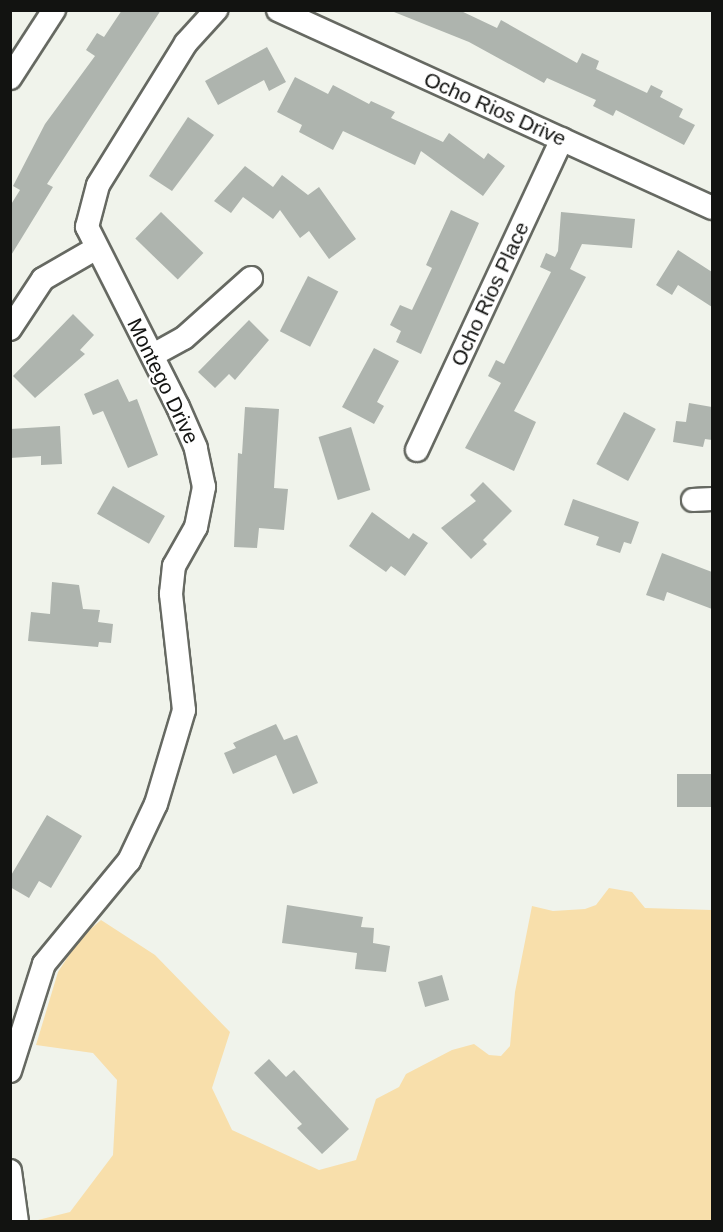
<!DOCTYPE html>
<html>
<head>
<meta charset="utf-8">
<style>
	body { margin:0 }
	#map { position:relative; width:723px; height:1232px; overflow:hidden; background:#f0f3eb; font-family:Helvetica,sans-serif }
	div>[style] { position:absolute }
	[style*='--x'] { left:calc(var(--x)*1px); top:calc(var(--y)*1px); width:calc(var(--w)*1px); rotate:calc(var(--a)*1deg) }
	.green>* { inset:0; background:#f8dfab }
	.building>* { inset:0; background:#aeb4ae; transform-origin:0 0 }
	.roads { filter:drop-shadow(2px 0 #666962) drop-shadow(-2px 0 #666962) drop-shadow(0 2px #666962) drop-shadow(0 -2px #666962) }
	.minor>* { height:22px; margin:-11px; padding:0 11px; transform-origin:11px; border-radius:11px; background:#fff }
	span { translate:-50% -50%; white-space:nowrap; text-align:center; line-height:1.15; -webkit-text-stroke:4.5px #fff; paint-order:stroke }
	.street-label { font-size:21px; color:#121311 }
	.frame { position:absolute; inset:0; border:12px solid #121311; pointer-events:none }
</style>
</head>
<body>
<div id="map">
	<div class="green">
		<div style="clip-path:polygon(609px 888px,632px 892px,645px 908px,712px 910px,712px 1221px,30px 1222px,70px 1212px,113px 1155px,117px 1080px,93px 1053px,36px 1045px,58px 972px,80px 938px,101px 920px,155px 955px,230px 1032px,212px 1088px,232px 1130px,319px 1170px,356px 1160px,376px 1099px,399px 1087px,406px 1074px,452px 1050px,474px 1044px,489px 1055px,501px 1056px,510px 1046px,515px 992px,532px 906px,553px 911px,585px 909px,596px 905px)"></div>
	</div>
	<div class="building">
		<div style="clip-path:polygon(122px 10px,161px 10px,47px 184px,53px 187px,10px 257px,10px 206px,20px 190px,13px 186px,45px 124px,95px 56px,86px 50px,97px 33px,104px 37px)"></div>
		<div style="clip-path:polygon(389px 10px,459px 10px,497px 28px,501px 20px,577px 63px,582px 53px,599px 61px,596px 69px,647px 93px,651px 85px,663px 91px,660px 97px,683px 109px,679px 117px,695px 125px,684px 145px,616px 110px,613px 116px,593px 106px,596px 100px,547px 78px,544px 83px,469px 42px)"></div>
		<div style="clip-path:polygon(267px 47px,286px 82px,269px 91px,264px 80px,218px 105px,205px 81px)"></div>
		<div style="clip-path:polygon(295px 77px,328px 94px,333px 85px,369px 104px,371px 101px,395px 112px,391px 118px,443px 142px,449px 133px,484px 159px,488px 153px,505px 166px,483px 196px,421px 151px,415px 165px,343px 131px,333px 150px,299px 132px,302px 125px,277px 112px)"></div>
		<div style="clip-path:polygon(188px 117px,214px 135px,172px 191px,149px 176px)"></div>
		<div style="clip-path:polygon(245px 166px,273px 187px,282px 175px,308px 195px,319px 187px,356px 239px,329px 259px,309px 231px,300px 238px,280px 210px,273px 219px,243px 197px,231px 213px,214px 201px)"></div>
		<div style="clip-path:polygon(451px 210px,479px 223px,421px 354px,396px 342px,401px 331px,390px 325px,400px 305px,412px 310px,432px 268px,426px 265px)"></div>
		<div style="left:161px;top:212px;width:59px;height:37px;rotate:44deg"></div>
		<div style="clip-path:polygon(561px 212px,635px 219px,632px 248px,582px 244px,570px 269px,586px 277px,514px 411px,536px 422px,514px 471px,465px 448px,501px 383px,488px 376px,496px 360px,504px 364px,551px 272px,540px 267px,546px 253px,555px 257px,558px 251px)"></div>
		<div style="clip-path:polygon(678px 250px,712px 272px,712px 307px,678px 285px,672px 295px,656px 285px)"></div>
		<div style="left:308px;top:276px;width:34px;height:62px;rotate:27deg"></div>
		<div style="clip-path:polygon(73px 314px,94px 335px,80px 350px,85px 354px,35px 398px,13px 376px)"></div>
		<div style="clip-path:polygon(249px 320px,269px 340px,235px 380px,229px 374px,215px 388px,198px 372px)"></div>
		<div style="clip-path:polygon(374px 348px,399px 361px,377px 402px,384px 406px,374px 424px,342px 407px)"></div>
		<div style="clip-path:polygon(118px 379px,129px 402px,137px 399px,158px 455px,128px 468px,103px 411px,93px 415px,84px 394px)"></div>
		<div style="clip-path:polygon(689px 403px,712px 407px,712px 440px,705px 439px,703px 447px,673px 442px,676px 421px,686px 422px)"></div>
		<div style="clip-path:polygon(245px 407px,279px 409px,274px 488px,288px 489px,284px 530px,259px 528px,257px 548px,234px 547px,238px 453px,242px 454px)"></div>
		<div style="left:624px;top:412px;width:36px;height:59px;rotate:28deg"></div>
		<div style="clip-path:polygon(60px 426px,62px 464px,41px 465px,41px 456px,10px 458px,10px 429px)"></div>
		<div style="left:351px;top:427px;width:66px;height:34px;rotate:73deg"></div>
		<div style="clip-path:polygon(483px 482px,512px 511px,483px 540px,487px 544px,471px 559px,441px 528px,476px 501px,470px 495px)"></div>
		<div style="left:113px;top:486px;width:60px;height:32px;rotate:30deg"></div>
		<div style="clip-path:polygon(573px 499px,639px 522px,631px 544px,624px 542px,620px 553px,596px 545px,599px 537px,564px 525px)"></div>
		<div style="clip-path:polygon(372px 512px,409px 539px,413px 533px,428px 543px,405px 576px,391px 566px,386px 572px,349px 546px)"></div>
		<div style="clip-path:polygon(662px 553px,712px 572px,712px 609px,667px 592px,664px 601px,646px 595px)"></div>
		<div style="clip-path:polygon(52px 582px,79px 585px,83px 609px,100px 610px,98px 622px,113px 624px,111px 643px,99px 642px,98px 647px,28px 641px,31px 612px,50px 614px)"></div>
		<div style="clip-path:polygon(276px 724px,284px 740px,297px 735px,318px 783px,293px 794px,276px 755px,233px 774px,224px 753px,236px 748px,233px 743px)"></div>
		<div style="left:677px;top:774px;width:35px;height:33px"></div>
		<div style="clip-path:polygon(47px 815px,82px 836px,51px 888px,39px 881px,29px 898px,10px 887px,10px 877px)"></div>
		<div style="clip-path:polygon(287px 905px,363px 917px,361px 927px,374px 928px,373px 943px,390px 946px,386px 972px,355px 969px,357px 953px,282px 943px)"></div>
		<div style="left:442px;top:975px;width:26px;height:25px;rotate:74deg"></div>
		<div style="clip-path:polygon(269px 1059px,286px 1077px,294px 1070px,349px 1129px,322px 1154px,297px 1128px,302px 1124px,254px 1073px)"></div>
	</div>
	<div class="roads">
		<div class="minor">
			<div style="--x:278;--y:10;--w:477;--a:24.5"></div>
			<div style="--x:10;--y:78;--w:81;--a:-57.1"></div>
			<div style="--x:10;--y:329;--w:60;--a:-56.6"></div>
			<div style="--x:43;--y:279;--w:60;--a:-30"></div>
			<div style="--x:153;--y:355;--w:35;--a:-29"></div>
			<div style="--x:184;--y:338;--w:90;--a:-41.8"></div>
			<div style="--x:417;--y:450;--w:343;--a:-65"></div>
			<div style="--x:693;--y:500;--w:19;--a:-3"></div>
			<div style="--x:10;--y:1071;--w:112;--a:-72.4"></div>
			<div style="--x:44;--y:964;--w:134;--a:-50.5"></div>
			<div style="--x:129;--y:861;--w:63;--a:-64.7"></div>
			<div style="--x:156;--y:804;--w:98;--a:-73.4"></div>
			<div style="--x:184;--y:710;--w:117;--a:-96.4"></div>
			<div style="--x:171;--y:594;--w:28;--a:-84"></div>
			<div style="--x:174;--y:566;--w:45;--a:-60.6"></div>
			<div style="--x:196;--y:527;--w:41;--a:-78.7"></div>
			<div style="--x:204;--y:487;--w:40;--a:-102"></div>
			<div style="--x:196;--y:448;--w:45;--a:-113.7"></div>
			<div style="--x:178;--y:407;--w:202;--a:-116.8"></div>
			<div style="--x:87;--y:227;--w:43;--a:-75.3"></div>
			<div style="--x:98;--y:185;--w:167;--a:-58.2"></div>
			<div style="--x:186;--y:43;--w:45;--a:-47.7"></div>
			<div style="--x:10;--y:1171;--w:51;--a:82.2"></div>
		</div>
	</div>
	<div class="street-label">
		<span style="left:495px;top:109px;rotate:24deg">Ocho Rios Drive</span>
		<span style="left:490px;top:294px;rotate:-65deg">Ocho Rios Place</span>
		<span style="left:163px;top:381px;rotate:64deg">Montego Drive</span>
	</div>
	<div class="frame"></div>
</div>
</body>
</html>
